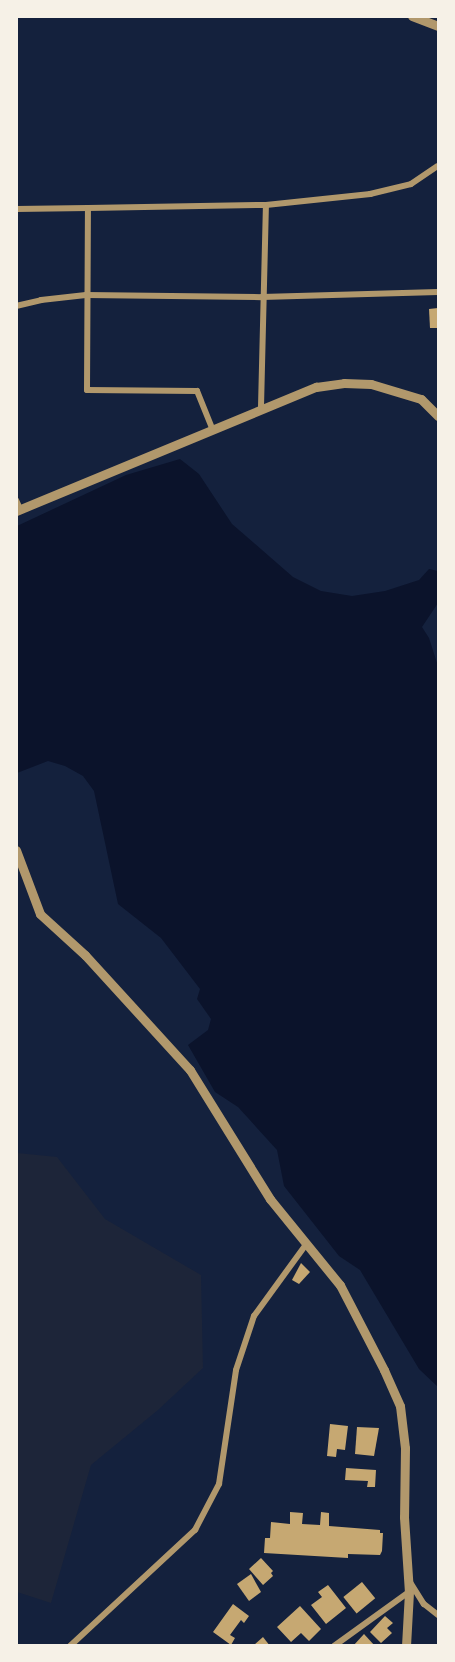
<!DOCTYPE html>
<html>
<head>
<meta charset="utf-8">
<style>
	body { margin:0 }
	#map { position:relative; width:455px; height:1662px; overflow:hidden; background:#14213d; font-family:"Playfair Display",serif }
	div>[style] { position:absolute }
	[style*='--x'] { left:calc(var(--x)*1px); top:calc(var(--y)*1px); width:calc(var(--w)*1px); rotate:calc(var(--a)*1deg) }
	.green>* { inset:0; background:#1d2539 }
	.water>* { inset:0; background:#0b132b }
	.building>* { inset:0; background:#c6a872; transform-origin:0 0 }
	.minor>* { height:6px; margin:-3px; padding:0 3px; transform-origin:3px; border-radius:3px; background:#b1986c }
	.tertiary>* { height:9px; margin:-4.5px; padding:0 4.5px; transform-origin:4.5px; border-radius:4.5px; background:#b1986c }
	span { translate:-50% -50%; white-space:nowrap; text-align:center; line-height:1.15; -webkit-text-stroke:6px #f6f1e7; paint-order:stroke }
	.frame { position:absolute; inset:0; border:18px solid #f6f1e7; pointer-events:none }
</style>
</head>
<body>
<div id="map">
	<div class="green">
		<div style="clip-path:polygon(17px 1153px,57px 1157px,105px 1219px,201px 1275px,203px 1368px,158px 1410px,91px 1465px,51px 1603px,17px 1592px)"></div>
	</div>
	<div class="water">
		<div style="clip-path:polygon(180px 459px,199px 474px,232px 524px,293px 577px,321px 591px,352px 596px,385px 591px,419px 580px,429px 569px,438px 571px,438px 603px,422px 627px,429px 638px,438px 666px,438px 1387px,419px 1369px,360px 1270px,339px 1256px,284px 1186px,277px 1150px,238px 1107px,215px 1092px,188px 1045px,208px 1030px,211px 1019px,197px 999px,200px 989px,161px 938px,118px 904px,94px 791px,83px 776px,65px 766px,48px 761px,17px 773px,17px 526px,126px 475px)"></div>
	</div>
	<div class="building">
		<div style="clip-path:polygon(438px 308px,438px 328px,430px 328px,429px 309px)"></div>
		<div style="clip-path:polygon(301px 1263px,310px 1272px,299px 1284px,292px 1280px)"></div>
		<div style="clip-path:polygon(330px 1424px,348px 1426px,345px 1450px,337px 1449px,336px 1457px,327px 1456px)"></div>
		<div style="clip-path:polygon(357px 1427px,379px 1428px,374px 1456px,355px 1454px)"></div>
		<div style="clip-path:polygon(346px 1468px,376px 1470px,375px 1487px,367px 1487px,368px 1481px,345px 1480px)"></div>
		<div style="clip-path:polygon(290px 1512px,303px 1513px,302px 1524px,320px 1525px,321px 1512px,329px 1513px,329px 1526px,380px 1530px,380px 1533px,383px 1533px,382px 1551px,380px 1555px,348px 1554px,348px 1558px,264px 1553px,265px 1538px,270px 1538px,271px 1522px,290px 1524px)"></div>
		<div style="clip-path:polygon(261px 1558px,273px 1571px,271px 1573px,273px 1576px,263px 1585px,249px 1569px)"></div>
		<div style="clip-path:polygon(251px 1574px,261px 1592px,249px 1601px,237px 1584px)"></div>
		<div style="left:362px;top:1582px;width:21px;height:24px;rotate:51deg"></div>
		<div style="clip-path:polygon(328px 1585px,346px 1608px,326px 1624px,311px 1605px,322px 1597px,318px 1592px)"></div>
		<div style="clip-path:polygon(233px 1604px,249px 1616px,244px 1623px,241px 1620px,230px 1635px,235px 1638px,231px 1645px,213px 1632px)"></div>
		<div style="clip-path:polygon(300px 1606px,321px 1629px,309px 1641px,301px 1633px,291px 1642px,277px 1627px)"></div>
		<div style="clip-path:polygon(385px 1616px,393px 1623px,387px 1628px,392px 1633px,381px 1643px,370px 1632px)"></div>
		<div style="clip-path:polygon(364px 1634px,375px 1646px,353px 1646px)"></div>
		<div style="clip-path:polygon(263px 1637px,270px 1646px,253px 1646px)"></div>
	</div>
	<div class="minor">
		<div style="--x:16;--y:209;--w:72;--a:-0.8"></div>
		<div style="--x:16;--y:306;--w:26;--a:-13"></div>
		<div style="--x:41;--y:300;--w:45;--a:-6.3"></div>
		<div style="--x:86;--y:295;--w:176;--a:0.7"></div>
		<div style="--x:262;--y:297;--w:176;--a:-1.6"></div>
		<div style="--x:261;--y:407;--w:202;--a:-88.6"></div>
		<div style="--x:212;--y:428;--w:40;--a:-112"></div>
		<div style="--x:197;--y:391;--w:110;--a:-179.5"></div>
		<div style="--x:87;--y:390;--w:182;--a:-89.7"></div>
		<div style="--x:88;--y:208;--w:178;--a:-1"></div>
		<div style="--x:266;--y:205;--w:105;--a:-6"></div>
		<div style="--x:370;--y:194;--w:42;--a:-13.7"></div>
		<div style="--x:411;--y:184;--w:32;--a:-34"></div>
		<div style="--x:16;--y:500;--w:10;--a:66"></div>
		<div style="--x:410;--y:1582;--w:26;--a:58"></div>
		<div style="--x:424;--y:1604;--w:18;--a:38"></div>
		<div style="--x:70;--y:1646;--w:171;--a:-42.9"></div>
		<div style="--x:195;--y:1530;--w:52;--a:-62.4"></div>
		<div style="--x:219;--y:1484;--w:115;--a:-81.5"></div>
		<div style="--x:236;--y:1370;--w:57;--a:-71.6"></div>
		<div style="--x:254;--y:1316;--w:90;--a:-54"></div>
		<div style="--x:334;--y:1646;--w:92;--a:-35.8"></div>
	</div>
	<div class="tertiary">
		<div style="--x:412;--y:16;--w:28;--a:21"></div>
		<div style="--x:16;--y:511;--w:325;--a:-22.5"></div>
		<div style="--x:316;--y:387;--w:28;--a:-8"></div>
		<div style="--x:344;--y:383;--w:27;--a:2"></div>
		<div style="--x:371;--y:384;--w:52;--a:16.7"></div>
		<div style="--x:421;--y:399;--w:24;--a:45"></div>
		<div style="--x:16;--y:850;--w:68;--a:69.4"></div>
		<div style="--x:40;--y:914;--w:61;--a:42.3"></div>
		<div style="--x:85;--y:955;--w:156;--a:47.6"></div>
		<div style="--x:190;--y:1070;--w:152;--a:58.2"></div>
		<div style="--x:270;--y:1199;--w:111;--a:50.9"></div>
		<div style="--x:340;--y:1285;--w:96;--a:62.6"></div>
		<div style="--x:384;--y:1370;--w:39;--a:66"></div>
		<div style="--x:400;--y:1406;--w:42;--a:83.2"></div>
		<div style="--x:405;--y:1448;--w:69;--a:90.8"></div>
		<div style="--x:404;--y:1517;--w:75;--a:86.2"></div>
		<div style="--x:409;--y:1592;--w:54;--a:93.2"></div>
	</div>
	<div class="frame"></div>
</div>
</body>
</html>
